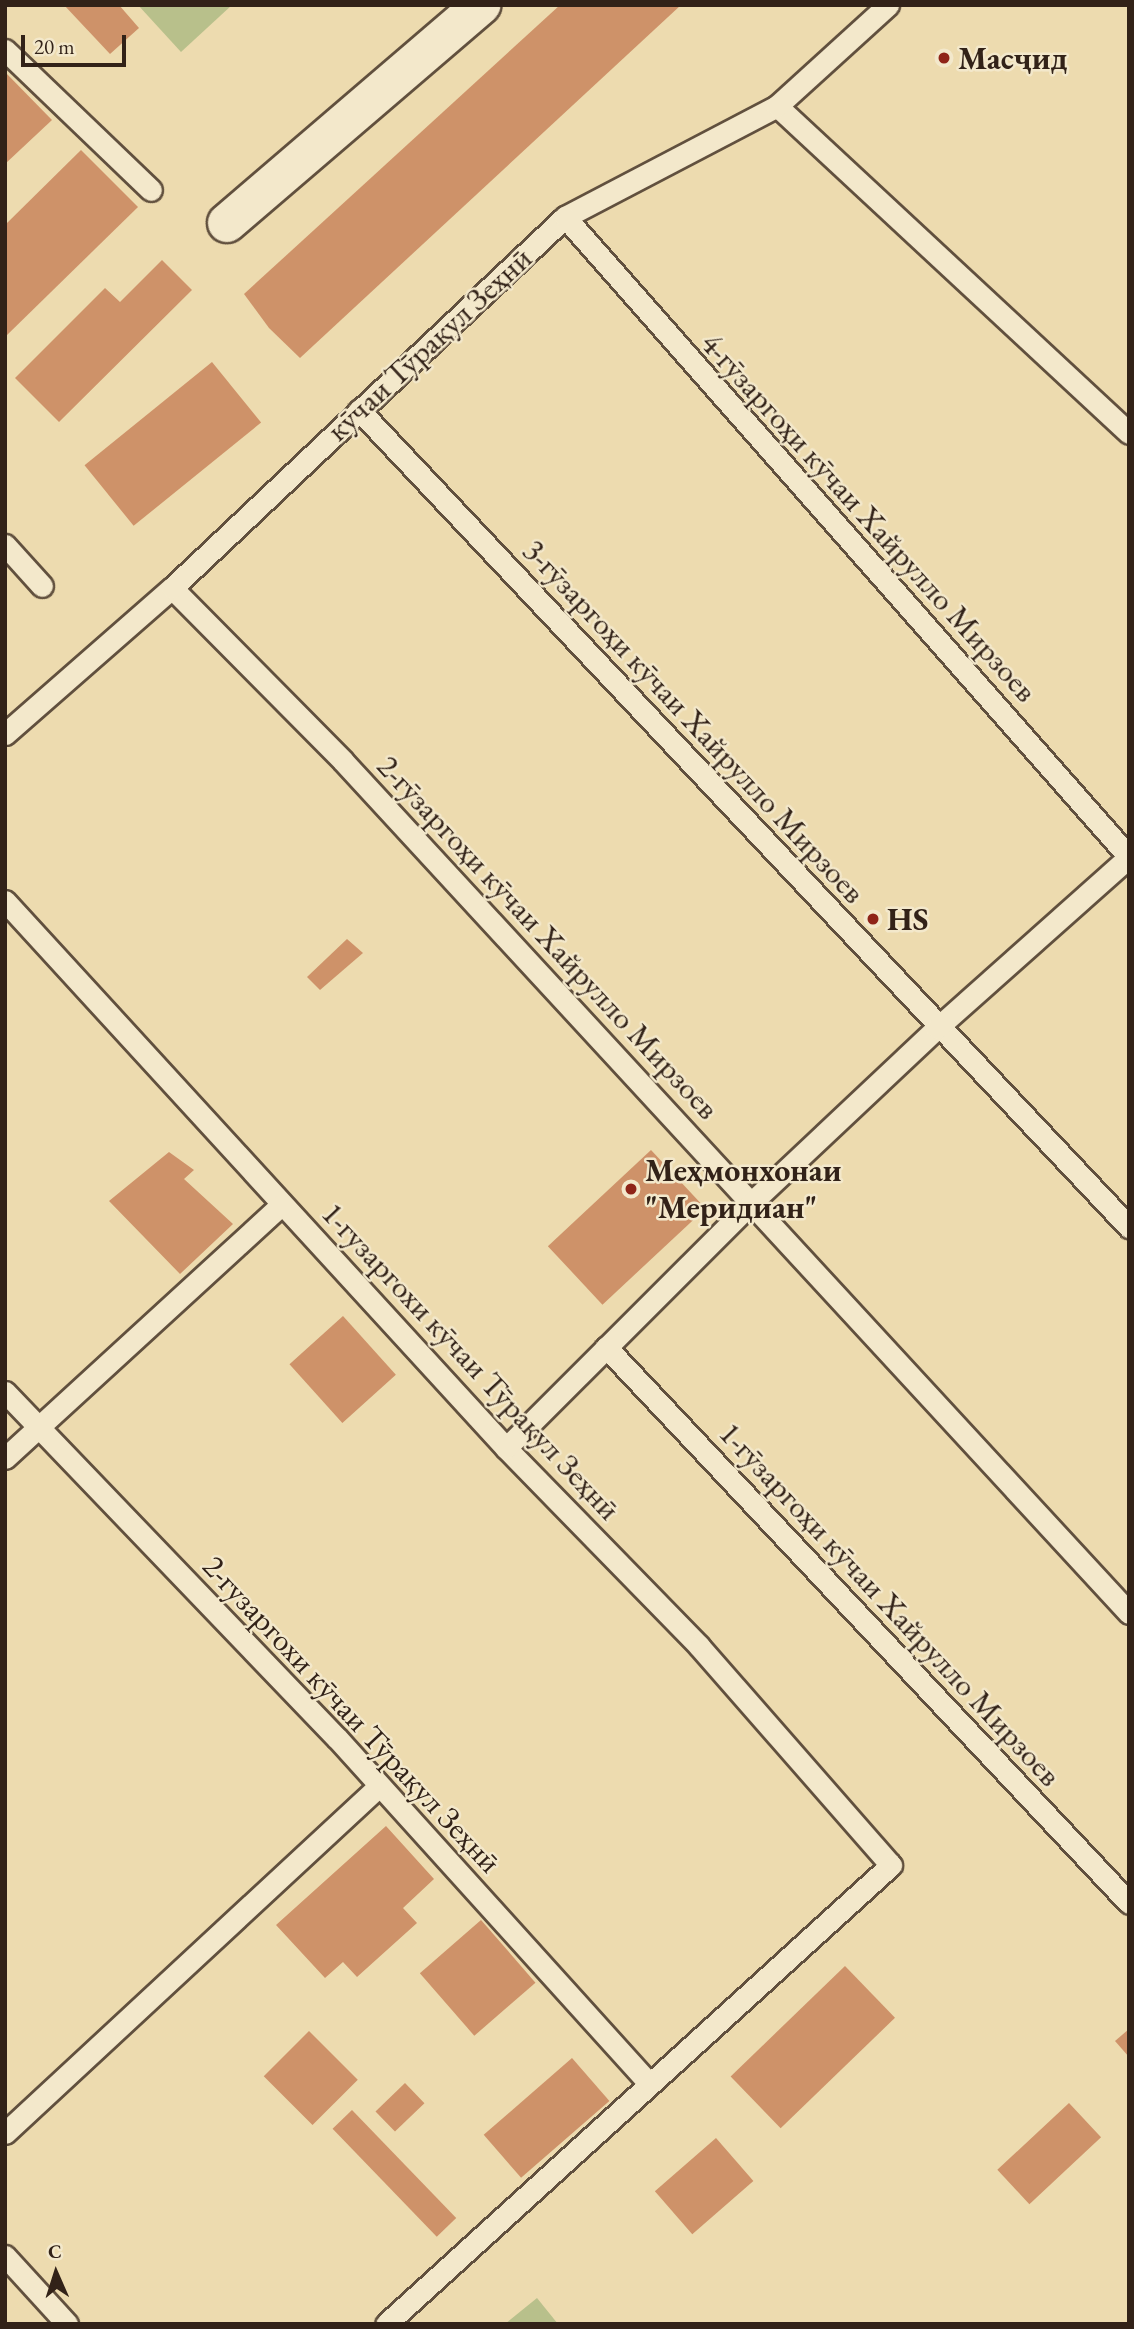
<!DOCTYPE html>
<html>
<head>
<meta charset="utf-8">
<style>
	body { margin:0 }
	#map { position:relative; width:1134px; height:2329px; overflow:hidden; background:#eddbaf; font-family:"EB Garamond",serif }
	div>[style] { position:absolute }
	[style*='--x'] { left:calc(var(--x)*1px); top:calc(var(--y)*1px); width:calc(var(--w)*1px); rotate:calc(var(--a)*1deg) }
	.green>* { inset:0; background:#b8c08b }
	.building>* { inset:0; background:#ce9269; transform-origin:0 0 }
	.roads { filter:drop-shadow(2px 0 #61503e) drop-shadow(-2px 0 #61503e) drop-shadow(0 2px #61503e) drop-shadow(0 -2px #61503e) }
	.service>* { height:21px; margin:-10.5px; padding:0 10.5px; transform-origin:10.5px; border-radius:10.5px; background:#f3e8cb }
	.minor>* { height:38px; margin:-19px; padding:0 19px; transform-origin:19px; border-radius:19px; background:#f3e8cb }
	.dots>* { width:19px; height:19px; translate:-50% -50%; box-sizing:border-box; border:4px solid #f3e8cb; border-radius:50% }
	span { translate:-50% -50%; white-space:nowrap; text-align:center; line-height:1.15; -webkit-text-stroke:5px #f3e8cb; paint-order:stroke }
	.poi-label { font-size:32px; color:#322218; font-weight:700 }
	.left { translate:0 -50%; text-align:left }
	.street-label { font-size:32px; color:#322218 }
	.frame { position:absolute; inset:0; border:7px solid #322218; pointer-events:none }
	.north { position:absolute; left:21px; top:2238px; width:70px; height:70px; -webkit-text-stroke:5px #f3e8cb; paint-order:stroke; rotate:357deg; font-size:19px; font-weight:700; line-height:28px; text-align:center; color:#322218 }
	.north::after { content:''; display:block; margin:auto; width:24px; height:32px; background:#322218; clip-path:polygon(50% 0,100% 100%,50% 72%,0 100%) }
	.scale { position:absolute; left:21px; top:35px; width:105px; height:32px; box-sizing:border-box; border:4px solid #322218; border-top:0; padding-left:9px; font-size:21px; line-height:24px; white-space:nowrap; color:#322218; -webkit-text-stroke:5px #f3e8cb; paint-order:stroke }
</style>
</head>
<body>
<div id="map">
	<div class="green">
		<div style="clip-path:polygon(138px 5px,232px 5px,181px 52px)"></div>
		<div style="clip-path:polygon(537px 2298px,558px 2324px,505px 2324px)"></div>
	</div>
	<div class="building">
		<div style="clip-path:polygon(64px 5px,119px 5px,139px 28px,110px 54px)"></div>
		<div style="clip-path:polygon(560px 5px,681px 5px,300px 358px,269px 328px,244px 294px)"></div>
		<div style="clip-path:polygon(5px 72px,52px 120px,5px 164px)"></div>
		<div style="clip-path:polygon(81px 150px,138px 207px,5px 337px,5px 225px)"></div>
		<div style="clip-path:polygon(162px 260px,192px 290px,59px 422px,15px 378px,105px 288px,120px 302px)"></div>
		<div style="left:212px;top:362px;width:78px;height:164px;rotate:51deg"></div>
		<div style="clip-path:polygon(347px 939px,363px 953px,320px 990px,307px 977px)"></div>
		<div style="left:651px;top:1150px;width:80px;height:141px;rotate:47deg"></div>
		<div style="clip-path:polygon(169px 1152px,194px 1170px,184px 1179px,233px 1224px,180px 1274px,109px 1201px)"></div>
		<div style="left:343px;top:1316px;width:79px;height:72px;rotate:48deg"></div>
		<div style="clip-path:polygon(386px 1826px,434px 1879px,403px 1908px,417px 1923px,357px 1977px,343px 1962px,325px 1978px,276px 1925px)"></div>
		<div style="left:481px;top:1920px;width:83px;height:81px;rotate:49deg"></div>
		<div style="left:845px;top:1966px;width:72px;height:159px;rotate:46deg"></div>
		<div style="clip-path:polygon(1129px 2029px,1129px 2057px,1115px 2041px)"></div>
		<div style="left:309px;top:2031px;width:69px;height:64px;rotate:45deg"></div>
		<div style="left:572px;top:2058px;width:57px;height:117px;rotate:49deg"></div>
		<div style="left:405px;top:2083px;width:28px;height:41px;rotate:46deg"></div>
		<div style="left:1069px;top:2103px;width:47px;height:98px;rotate:47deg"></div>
		<div style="left:352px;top:2110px;width:150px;height:27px;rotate:46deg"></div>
		<div style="left:716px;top:2138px;width:57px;height:81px;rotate:49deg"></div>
	</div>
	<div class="roads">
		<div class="service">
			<div style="--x:5;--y:50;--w:202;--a:43.8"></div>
			<div style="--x:777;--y:106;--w:480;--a:42.9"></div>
			<div style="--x:359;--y:410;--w:1123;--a:46.7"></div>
			<div style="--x:5;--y:545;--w:55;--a:47.9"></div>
			<div style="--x:172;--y:588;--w:243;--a:45.3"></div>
			<div style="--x:343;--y:761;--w:1159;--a:47.31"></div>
			<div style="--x:5;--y:734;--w:222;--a:-41.2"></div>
			<div style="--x:172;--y:588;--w:540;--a:-43.35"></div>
			<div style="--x:565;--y:217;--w:239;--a:-27.6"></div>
			<div style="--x:777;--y:106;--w:150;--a:-42.3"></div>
			<div style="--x:5;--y:901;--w:742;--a:47.51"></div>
			<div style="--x:506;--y:1448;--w:277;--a:45.7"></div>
			<div style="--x:699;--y:1646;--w:291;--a:48.8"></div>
			<div style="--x:891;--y:1865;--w:682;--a:137.73"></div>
			<div style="--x:606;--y:1347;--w:763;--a:46.75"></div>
			<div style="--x:5;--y:1392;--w:480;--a:46.2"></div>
			<div style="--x:337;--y:1738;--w:465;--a:47.9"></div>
			<div style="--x:506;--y:1448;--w:344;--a:-45"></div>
			<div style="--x:749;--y:1205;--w:258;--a:-43.3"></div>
			<div style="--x:937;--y:1028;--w:257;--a:-41.7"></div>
			<div style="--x:1129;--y:857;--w:853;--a:-131.39"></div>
			<div style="--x:5;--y:1458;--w:374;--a:-42.5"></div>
			<div style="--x:5;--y:2133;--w:509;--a:-42.85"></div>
			<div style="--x:5;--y:2256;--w:92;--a:47.6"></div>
		</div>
		<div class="minor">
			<div style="--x:227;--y:223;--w:335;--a:-40.6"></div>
		</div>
	</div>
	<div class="dots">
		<div style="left:944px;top:58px;background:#8f2418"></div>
		<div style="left:873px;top:919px;background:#8f2418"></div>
		<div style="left:631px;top:1189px;background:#8f2418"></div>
	</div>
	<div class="poi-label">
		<span class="left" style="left:958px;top:58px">Масҷид</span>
		<span class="left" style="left:887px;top:919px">HS</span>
		<span class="left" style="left:645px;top:1189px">Меҳмонхонаи<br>"Меридиан"</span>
	</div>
	<div class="street-label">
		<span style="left:429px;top:344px;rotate:-43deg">кӯчаи Тӯрақул Зеҳнӣ</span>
		<span style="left:869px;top:517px;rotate:48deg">4-гӯзаргоҳи кӯчаи Хайрулло Мирзоев</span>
		<span style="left:694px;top:721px;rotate:47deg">3-гӯзаргоҳи кӯчаи Хайрулло Мирзоев</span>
		<span style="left:548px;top:937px;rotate:47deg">2-гӯзаргоҳи кӯчаи Хайрулло Мирзоев</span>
		<span style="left:471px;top:1361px;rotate:47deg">1-гузаргохи кӯчаи Тӯрақул Зеҳнӣ</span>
		<span style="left:890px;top:1604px;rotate:47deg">1-гӯзаргоҳи кӯчаи Хайрулло Мирзоев</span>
		<span style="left:352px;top:1714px;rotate:47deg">2-гузаргохи кӯчаи Тӯрақул Зеҳнӣ</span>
	</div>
	<div class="frame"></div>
	<div class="north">С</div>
	<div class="scale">20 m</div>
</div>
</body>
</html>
